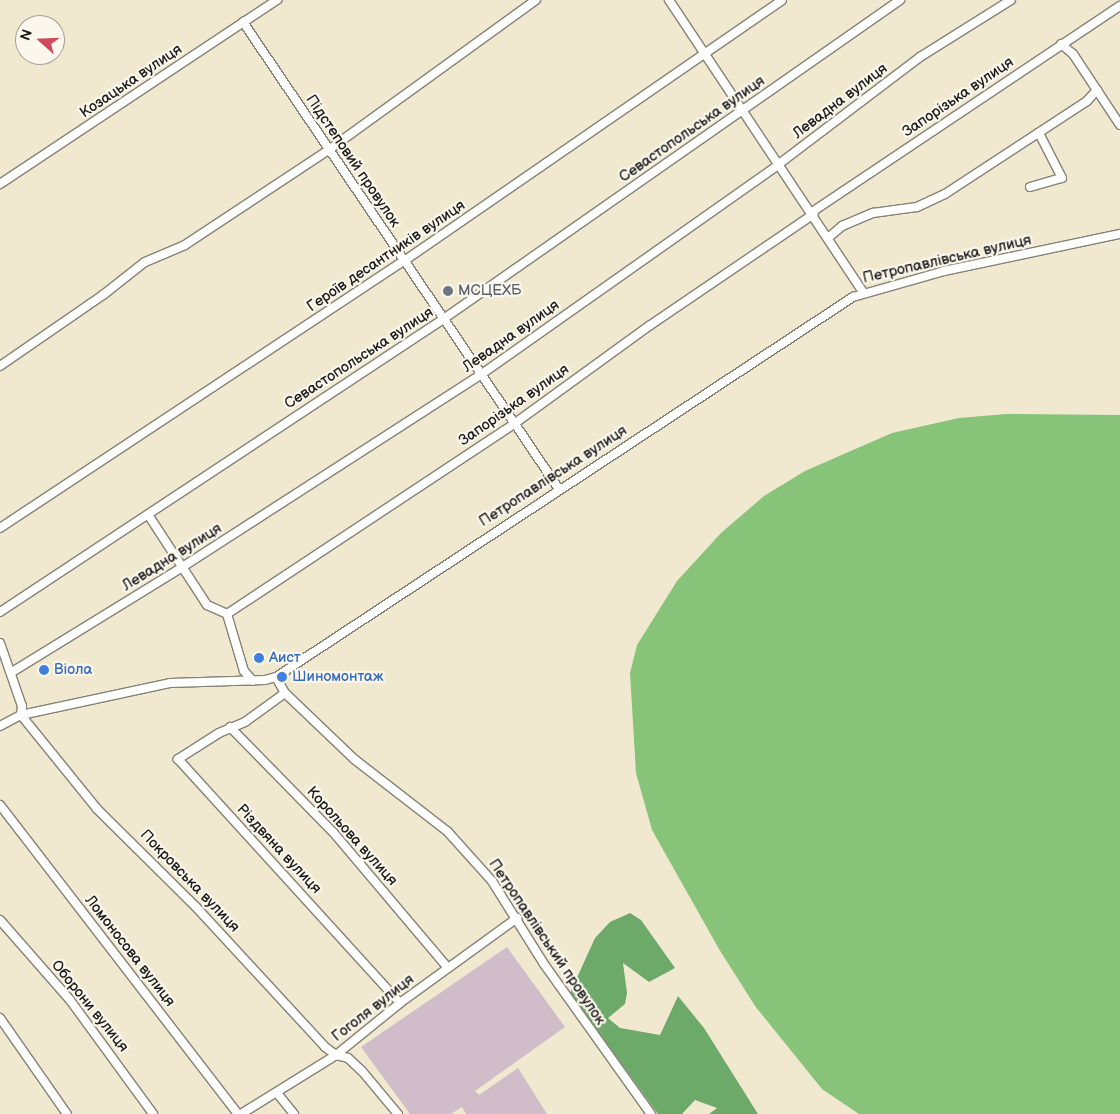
<!DOCTYPE html>
<html>
<head>
<meta charset="utf-8">
<style>
	body { margin:0 }
	#map { position:relative; width:1120px; height:1114px; overflow:hidden; background:#f0e9d0; font-family:"Balsamiq Sans",sans-serif }
	div>[style] { position:absolute }
	[style*='--x'] { left:calc(var(--x)*1px); top:calc(var(--y)*1px); width:calc(var(--w)*1px); rotate:calc(var(--a)*1deg) }
	.industrial>* { inset:0; background:#d1bdc9 }
	.green>* { inset:0; background:#87c47a }
	.forest>* { inset:0; background:#6daa6a }
	.roads { filter:drop-shadow(1px 0 #868276) drop-shadow(-1px 0 #868276) drop-shadow(0 1px #868276) drop-shadow(0 -1px #868276) }
	.minor>* { height:8px; margin:-4px; padding:0 4px; transform-origin:4px; border-radius:4px; background:#fff }
	.dots>* { width:14px; height:14px; translate:-50% -50%; box-sizing:border-box; border:2px solid #fbf7ec; border-radius:50% }
	span { translate:-50% -50%; white-space:nowrap; text-align:center; line-height:1.15; -webkit-text-stroke:4.5px #fbf7ec; paint-order:stroke }
	.street-label { font-size:15px; color:#1c1c1c }
	.worship-label { font-size:15px; color:#5b616d }
	.left { translate:0 -50%; text-align:left }
	.shop-label { font-size:15px; color:#366cbe }
	.north { position:absolute; left:15px; top:15px; width:50px; height:50px; box-sizing:border-box; background:#fbf7ec; border:1px solid #a29f99; border-radius:50%; rotate:290deg; font-size:14px; font-weight:700; line-height:20px; text-align:center; color:#1c1c1c }
	.north::after { content:''; display:block; margin:auto; width:18px; height:22px; background:#d1495b; clip-path:polygon(50% 0,100% 100%,50% 72%,0 100%) }
</style>
</head>
<body>
<div id="map">
	<div class="industrial">
		<div style="clip-path:polygon(507px 947px,565px 1027px,475px 1091px,479px 1095px,518px 1068px,547px 1114px,466px 1114px,462px 1107px,451px 1114px,410px 1114px,361px 1047px)"></div>
	</div>
	<div class="green">
		<div style="clip-path:polygon(1006px 414px,1120px 415px,1120px 1114px,859px 1114px,822px 1089px,755px 1006px,719px 949px,652px 830px,636px 773px,630px 673px,637px 645px,677px 581px,721px 533px,764px 496px,805px 471px,892px 433px,959px 418px)"></div>
	</div>
	<div class="forest">
		<div style="clip-path:polygon(630px 913px,641px 920px,675px 968px,649px 982px,623px 963px,627px 993px,625px 1004px,608px 1018px,620px 1028px,660px 1035px,678px 996px,704px 1028px,758px 1114px,709px 1114px,717px 1108px,695px 1100px,682px 1114px,658px 1114px,570px 993px,595px 938px,610px 922px)"></div>
	</div>
	<div class="roads">
		<div class="minor">
			<div style="--x:669;--y:0;--w:351;--a:56.4"></div>
			<div style="--x:243;--y:22;--w:564;--a:55.92"></div>
			<div style="--x:1061;--y:44;--w:16;--a:40"></div>
			<div style="--x:1073;--y:54;--w:85;--a:56.5"></div>
			<div style="--x:0;--y:184;--w:333;--a:-33.6"></div>
			<div style="--x:1030;--y:187;--w:33;--a:-16"></div>
			<div style="--x:1062;--y:178;--w:51;--a:-117.1"></div>
			<div style="--x:812;--y:212;--w:371;--a:-33.8"></div>
			<div style="--x:829;--y:237;--w:17;--a:-40"></div>
			<div style="--x:842;--y:226;--w:34;--a:-23"></div>
			<div style="--x:873;--y:213;--w:44;--a:-7.8"></div>
			<div style="--x:917;--y:207;--w:31;--a:-25"></div>
			<div style="--x:945;--y:194;--w:170;--a:-33.2"></div>
			<div style="--x:1087;--y:101;--w:15;--a:-48"></div>
			<div style="--x:0;--y:366;--w:125;--a:-34.6"></div>
			<div style="--x:103;--y:295;--w:53;--a:-38.2"></div>
			<div style="--x:145;--y:262;--w:43;--a:-23"></div>
			<div style="--x:185;--y:245;--w:174;--a:-33.5"></div>
			<div style="--x:330;--y:149;--w:254;--a:-35.9"></div>
			<div style="--x:149;--y:516;--w:106;--a:56.9"></div>
			<div style="--x:207;--y:605;--w:22;--a:24"></div>
			<div style="--x:0;--y:528;--w:484;--a:-33.5"></div>
			<div style="--x:404;--y:261;--w:459;--a:-34.6"></div>
			<div style="--x:0;--y:612;--w:530;--a:-33.45"></div>
			<div style="--x:442;--y:320;--w:559;--a:-34.94"></div>
			<div style="--x:227;--y:614;--w:344;--a:-33.5"></div>
			<div style="--x:514;--y:424;--w:167;--a:-36"></div>
			<div style="--x:649;--y:326;--w:199;--a:-34.2"></div>
			<div style="--x:227;--y:614;--w:59;--a:73.4"></div>
			<div style="--x:244;--y:671;--w:13;--a:48"></div>
			<div style="--x:0;--y:643;--w:67;--a:70.8"></div>
			<div style="--x:22;--y:706;--w:9;--a:96"></div>
			<div style="--x:21;--y:715;--w:121;--a:51"></div>
			<div style="--x:97;--y:809;--w:139;--a:44.7"></div>
			<div style="--x:196;--y:907;--w:190;--a:47.3"></div>
			<div style="--x:325;--y:1047;--w:14;--a:36"></div>
			<div style="--x:336;--y:1055;--w:12;--a:14"></div>
			<div style="--x:348;--y:1058;--w:19;--a:43"></div>
			<div style="--x:362;--y:1071;--w:56;--a:50.1"></div>
			<div style="--x:12;--y:672;--w:202;--a:-31.6"></div>
			<div style="--x:184;--y:566;--w:351;--a:-32.8"></div>
			<div style="--x:479;--y:376;--w:367;--a:-35.2"></div>
			<div style="--x:779;--y:164;--w:177;--a:-37.2"></div>
			<div style="--x:920;--y:57;--w:107;--a:-32.1"></div>
			<div style="--x:276;--y:677;--w:18;--a:61"></div>
			<div style="--x:285;--y:693;--w:95;--a:43.7"></div>
			<div style="--x:354;--y:759;--w:119;--a:37.8"></div>
			<div style="--x:448;--y:832;--w:66;--a:48.1"></div>
			<div style="--x:492;--y:881;--w:98;--a:57.9"></div>
			<div style="--x:544;--y:964;--w:184;--a:54.5"></div>
			<div style="--x:285;--y:693;--w:49;--a:144.1"></div>
			<div style="--x:245;--y:722;--w:28;--a:157"></div>
			<div style="--x:219;--y:733;--w:49;--a:147.6"></div>
			<div style="--x:178;--y:759;--w:330;--a:47.7"></div>
			<div style="--x:0;--y:726;--w:24;--a:-28"></div>
			<div style="--x:21;--y:715;--w:152;--a:-12.1"></div>
			<div style="--x:170;--y:683;--w:95;--a:-1.8"></div>
			<div style="--x:265;--y:680;--w:11;--a:-15"></div>
			<div style="--x:276;--y:677;--w:691;--a:-33.37"></div>
			<div style="--x:853;--y:297;--w:95;--a:-15.9"></div>
			<div style="--x:944;--y:271;--w:180;--a:-11.9"></div>
			<div style="--x:230;--y:727;--w:147;--a:45.6"></div>
			<div style="--x:333;--y:832;--w:178;--a:49.8"></div>
			<div style="--x:0;--y:805;--w:390;--a:52.4"></div>
			<div style="--x:0;--y:920;--w:106;--a:48.8"></div>
			<div style="--x:70;--y:1000;--w:141;--a:53.9"></div>
			<div style="--x:0;--y:1018;--w:117;--a:55.1"></div>
			<div style="--x:277;--y:1093;--w:27;--a:51"></div>
			<div style="--x:241;--y:1114;--w:112;--a:-31.8"></div>
			<div style="--x:336;--y:1055;--w:82;--a:-39.1"></div>
			<div style="--x:400;--y:1003;--w:145;--a:-36"></div>
		</div>
	</div>
	<div class="dots">
		<div style="left:448px;top:291px;background:#6b7280"></div>
		<div style="left:259px;top:658px;background:#3f7fe0"></div>
		<div style="left:44px;top:670px;background:#3f7fe0"></div>
		<div style="left:282px;top:677px;background:#3f7fe0"></div>
	</div>
	<div class="street-label">
		<span style="left:131px;top:81px;rotate:-34deg">Козацька вулиця</span>
		<span style="left:958px;top:97px;rotate:-34deg">Запорізька вулиця</span>
		<span style="left:840px;top:101px;rotate:-37deg">Левадна вулиця</span>
		<span style="left:692px;top:129px;rotate:-35deg">Севастопольська вулиця</span>
		<span style="left:353px;top:161px;rotate:56deg">Підстеповий провулок</span>
		<span style="left:386px;top:256px;rotate:-34deg">Героїв десантників вулиця</span>
		<span style="left:947px;top:259px;rotate:-13deg">Петропавлівська вулиця</span>
		<span style="left:511px;top:336px;rotate:-35deg">Левадна вулиця</span>
		<span style="left:359px;top:358px;rotate:-33deg">Севастопольська вулиця</span>
		<span style="left:514px;top:405px;rotate:-35deg">Запорізька вулиця</span>
		<span style="left:553px;top:476px;rotate:-33deg">Петропавлівська вулиця</span>
		<span style="left:172px;top:557px;rotate:-32deg">Левадна вулиця</span>
		<span style="left:352px;top:836px;rotate:48deg">Корольова вулиця</span>
		<span style="left:279px;top:849px;rotate:47deg">Різдвяна вулиця</span>
		<span style="left:190px;top:881px;rotate:46deg">Покровська вулиця</span>
		<span style="left:547px;top:942px;rotate:56deg">Петропавлівський провулок</span>
		<span style="left:130px;top:951px;rotate:52deg">Ломоносова вулиця</span>
		<span style="left:90px;top:1006px;rotate:51deg">Оборони вулиця</span>
		<span style="left:373px;top:1008px;rotate:-38deg">Гоголя вулиця</span>
	</div>
	<div class="worship-label">
		<span class="left" style="left:458px;top:291px">МСЦЕХБ</span>
	</div>
	<div class="shop-label">
		<span class="left" style="left:269px;top:658px">Аист</span>
		<span class="left" style="left:54px;top:670px">Віола</span>
		<span class="left" style="left:292px;top:677px">Шиномонтаж</span>
	</div>
	<div class="north">N</div>
</div>
</body>
</html>
